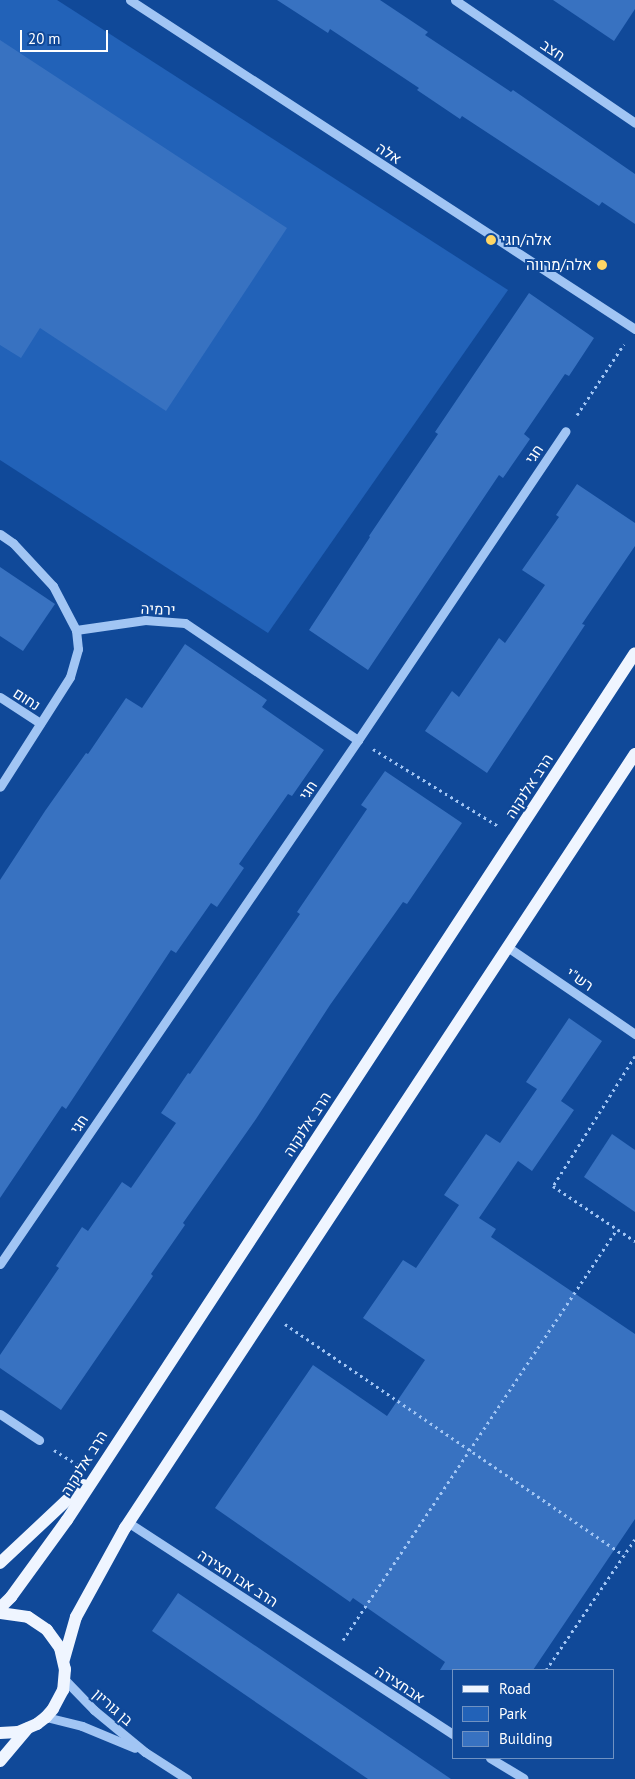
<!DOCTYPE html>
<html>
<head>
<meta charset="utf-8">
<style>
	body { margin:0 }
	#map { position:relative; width:635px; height:1779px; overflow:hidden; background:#104999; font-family:"PT Sans",Heebo,sans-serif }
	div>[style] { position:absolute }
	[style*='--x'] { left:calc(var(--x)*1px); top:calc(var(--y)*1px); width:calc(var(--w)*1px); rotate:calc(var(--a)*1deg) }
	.green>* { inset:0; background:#2262b8 }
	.building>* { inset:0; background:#3872c1 }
	.path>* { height:3px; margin-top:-1.5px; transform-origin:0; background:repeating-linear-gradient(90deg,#a1c5f4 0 2.5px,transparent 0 6.5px) }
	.minor>* { height:9px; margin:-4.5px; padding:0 4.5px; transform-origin:4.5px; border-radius:4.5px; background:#a1c5f4 }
	.major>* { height:12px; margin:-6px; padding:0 6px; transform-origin:6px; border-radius:6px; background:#eff5ff }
	.dots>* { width:14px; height:14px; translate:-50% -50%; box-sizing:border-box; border:2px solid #104999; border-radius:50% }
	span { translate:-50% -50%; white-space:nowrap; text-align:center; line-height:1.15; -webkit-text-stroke:4px #104999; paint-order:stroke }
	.street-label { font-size:15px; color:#fff }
	.poi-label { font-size:15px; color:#fff }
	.left { translate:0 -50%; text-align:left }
	.right { translate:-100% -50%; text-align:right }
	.legend { position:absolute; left:452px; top:1669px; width:162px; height:90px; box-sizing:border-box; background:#104999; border:1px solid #7092c2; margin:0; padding:6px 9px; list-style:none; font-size:15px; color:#fff }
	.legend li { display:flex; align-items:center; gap:10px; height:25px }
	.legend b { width:25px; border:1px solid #7092c2 }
	.scale { position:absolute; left:20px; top:30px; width:88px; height:22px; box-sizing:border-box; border:2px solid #fff; border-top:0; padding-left:6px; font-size:15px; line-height:18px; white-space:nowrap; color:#fff; -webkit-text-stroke:4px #104999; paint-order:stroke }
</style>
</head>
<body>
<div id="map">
	<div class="green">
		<div style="clip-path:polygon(0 0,57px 0,508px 290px,268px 633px,0 460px)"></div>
	</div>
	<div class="building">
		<div style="clip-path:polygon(277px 0,380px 0,428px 32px,425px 35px,511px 92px,513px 90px,635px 174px,635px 224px,602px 202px,599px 206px,462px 116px,460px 119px,417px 90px,419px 88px,330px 29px,328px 33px)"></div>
		<div style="clip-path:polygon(553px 0,635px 0,635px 9px,614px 41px)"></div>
		<div style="clip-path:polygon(0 40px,287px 228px,166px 411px,40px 328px,21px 358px,0 345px)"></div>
		<div style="clip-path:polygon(529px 293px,594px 338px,569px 376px,565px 374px,524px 434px,530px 439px,503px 478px,499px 475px,368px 670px,309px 630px,370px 537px,369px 536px,438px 434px,435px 432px)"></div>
		<div style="clip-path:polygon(577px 484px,635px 523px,635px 546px,582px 624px,585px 625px,487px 773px,425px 731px,452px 691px,459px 697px,499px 638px,505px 643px,545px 585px,522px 570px,559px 517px,556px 515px)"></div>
		<div style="clip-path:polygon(0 567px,55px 604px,23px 651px,0 636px)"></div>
		<div style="clip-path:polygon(185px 644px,267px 700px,262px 707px,324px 750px,292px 796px,288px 794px,239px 864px,244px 868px,217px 907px,211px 903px,176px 953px,171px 950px,66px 1109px,62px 1106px,0 1198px,0 880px,45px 811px,86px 753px,88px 754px,126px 698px,142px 708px)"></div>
		<div style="clip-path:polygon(385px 771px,462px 823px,407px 904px,403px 902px,330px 1005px,256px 1119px,183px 1223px,185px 1225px,151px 1274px,153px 1276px,61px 1410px,0 1368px,0 1355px,59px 1268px,56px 1266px,82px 1227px,88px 1231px,122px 1182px,131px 1188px,176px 1123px,161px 1113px,188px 1073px,190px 1074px,300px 914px,297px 912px,367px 809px,361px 805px)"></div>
		<div style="clip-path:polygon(569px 1018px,602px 1041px,561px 1101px,574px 1110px,532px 1171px,518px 1161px,479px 1218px,496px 1229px,491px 1237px,635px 1334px,635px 1519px,533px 1670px,440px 1670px,445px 1662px,353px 1598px,350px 1602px,215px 1508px,313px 1365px,387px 1416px,425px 1360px,363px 1318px,403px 1260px,416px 1268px,459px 1205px,444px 1195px,486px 1134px,500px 1143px,537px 1089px,526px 1082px)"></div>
		<div style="clip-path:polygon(612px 1134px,635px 1150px,635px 1212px,584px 1177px)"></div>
		<div style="clip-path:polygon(178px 1593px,451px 1779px,368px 1779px,152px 1631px)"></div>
	</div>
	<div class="path">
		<div style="--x:577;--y:415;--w:85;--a:-56.5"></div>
		<div style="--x:373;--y:749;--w:147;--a:31.6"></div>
		<div style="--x:635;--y:1056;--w:154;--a:122.2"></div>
		<div style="--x:553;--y:1186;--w:99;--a:33.9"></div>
		<div style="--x:285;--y:1324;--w:410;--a:34.3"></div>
		<div style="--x:54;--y:1450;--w:28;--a:32"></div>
		<div style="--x:343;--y:1640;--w:494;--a:-56.3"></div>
		<div style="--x:546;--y:1670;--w:158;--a:-55.8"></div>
	</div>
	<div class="minor">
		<div style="--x:130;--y:0;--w:603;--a:33.08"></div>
		<div style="--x:455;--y:0;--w:218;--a:34.3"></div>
		<div style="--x:0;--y:534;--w:16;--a:35"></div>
		<div style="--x:13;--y:543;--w:59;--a:47.1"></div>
		<div style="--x:53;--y:586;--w:50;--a:62.4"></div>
		<div style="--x:76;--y:630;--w:19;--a:84"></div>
		<div style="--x:78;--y:649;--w:29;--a:106"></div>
		<div style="--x:70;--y:677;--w:130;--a:122.5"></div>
		<div style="--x:76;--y:630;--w:70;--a:-8.2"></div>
		<div style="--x:145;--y:620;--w:40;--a:4.3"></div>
		<div style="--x:185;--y:623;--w:209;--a:34.1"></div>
		<div style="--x:0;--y:697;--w:48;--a:33"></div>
		<div style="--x:509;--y:948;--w:153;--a:34.3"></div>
		<div style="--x:0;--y:1264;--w:635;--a:-55.66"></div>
		<div style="--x:358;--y:740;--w:372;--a:-56.1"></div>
		<div style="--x:0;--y:1414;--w:47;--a:33.7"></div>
		<div style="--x:129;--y:1523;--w:388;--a:33.1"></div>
		<div style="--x:65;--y:1680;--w:42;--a:46"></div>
		<div style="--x:94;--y:1710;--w:66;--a:39.5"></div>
		<div style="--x:145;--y:1752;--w:50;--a:32.7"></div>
		<div style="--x:46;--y:1717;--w:37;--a:14"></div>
		<div style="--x:82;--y:1726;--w:57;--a:22.5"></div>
		<div style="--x:490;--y:1758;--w:39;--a:31"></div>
	</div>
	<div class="major">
		<div style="--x:0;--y:1563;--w:114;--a:-43.2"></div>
		<div style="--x:0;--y:1608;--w:16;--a:-45"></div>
		<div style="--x:11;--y:1597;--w:95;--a:-54"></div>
		<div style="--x:67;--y:1520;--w:1036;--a:-56.77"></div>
		<div style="--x:0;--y:1613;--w:28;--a:8"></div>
		<div style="--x:28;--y:1617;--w:23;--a:34"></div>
		<div style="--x:47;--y:1630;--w:22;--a:54"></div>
		<div style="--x:60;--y:1648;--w:22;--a:77"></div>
		<div style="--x:65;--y:1669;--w:21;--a:95"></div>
		<div style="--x:63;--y:1690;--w:21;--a:118"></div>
		<div style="--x:53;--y:1709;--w:11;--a:131"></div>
		<div style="--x:46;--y:1717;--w:11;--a:142"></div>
		<div style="--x:37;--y:1724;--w:21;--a:157"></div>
		<div style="--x:18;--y:1732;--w:18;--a:177"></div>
		<div style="--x:64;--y:1659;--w:44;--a:-74.1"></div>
		<div style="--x:76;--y:1617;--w:102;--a:-61.2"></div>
		<div style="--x:125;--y:1528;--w:927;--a:-56.62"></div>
		<div style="--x:0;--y:1761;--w:43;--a:-49.7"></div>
	</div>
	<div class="dots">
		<div style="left:491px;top:240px;background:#ffd665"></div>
		<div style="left:602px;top:265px;background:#ffd665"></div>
	</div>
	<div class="street-label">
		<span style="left:553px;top:50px;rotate:34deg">חצב</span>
		<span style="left:389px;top:153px;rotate:33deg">אלה</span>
		<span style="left:534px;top:454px;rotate:-56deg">חגי</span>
		<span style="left:158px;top:609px;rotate:2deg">ירמיה</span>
		<span style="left:27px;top:699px;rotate:33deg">נחום</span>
		<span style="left:529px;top:786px;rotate:-57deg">הרב אלנקוה</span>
		<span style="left:308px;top:790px;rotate:-56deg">חגי</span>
		<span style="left:580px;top:979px;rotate:34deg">רש"י</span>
		<span style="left:79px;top:1124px;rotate:-56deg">חגי</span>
		<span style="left:307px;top:1124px;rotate:-57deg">הרב אלנקוה</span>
		<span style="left:84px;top:1463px;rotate:-58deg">הרב אלנקוה</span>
		<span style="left:238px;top:1578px;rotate:33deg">הרב אבו חצירה</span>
		<span style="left:400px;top:1684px;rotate:33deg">אבחצירה</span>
		<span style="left:113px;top:1707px;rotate:41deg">בן גוריון</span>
	</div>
	<div class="poi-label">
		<span class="left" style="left:501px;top:240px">אלה/חגי</span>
		<span class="right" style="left:592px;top:265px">אלה/מרווה</span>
	</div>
	<ul class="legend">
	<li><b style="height:6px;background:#eff5ff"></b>Road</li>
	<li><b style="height:14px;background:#2262b8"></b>Park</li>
	<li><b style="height:14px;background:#3872c1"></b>Building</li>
	</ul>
	<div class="scale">20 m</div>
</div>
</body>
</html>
